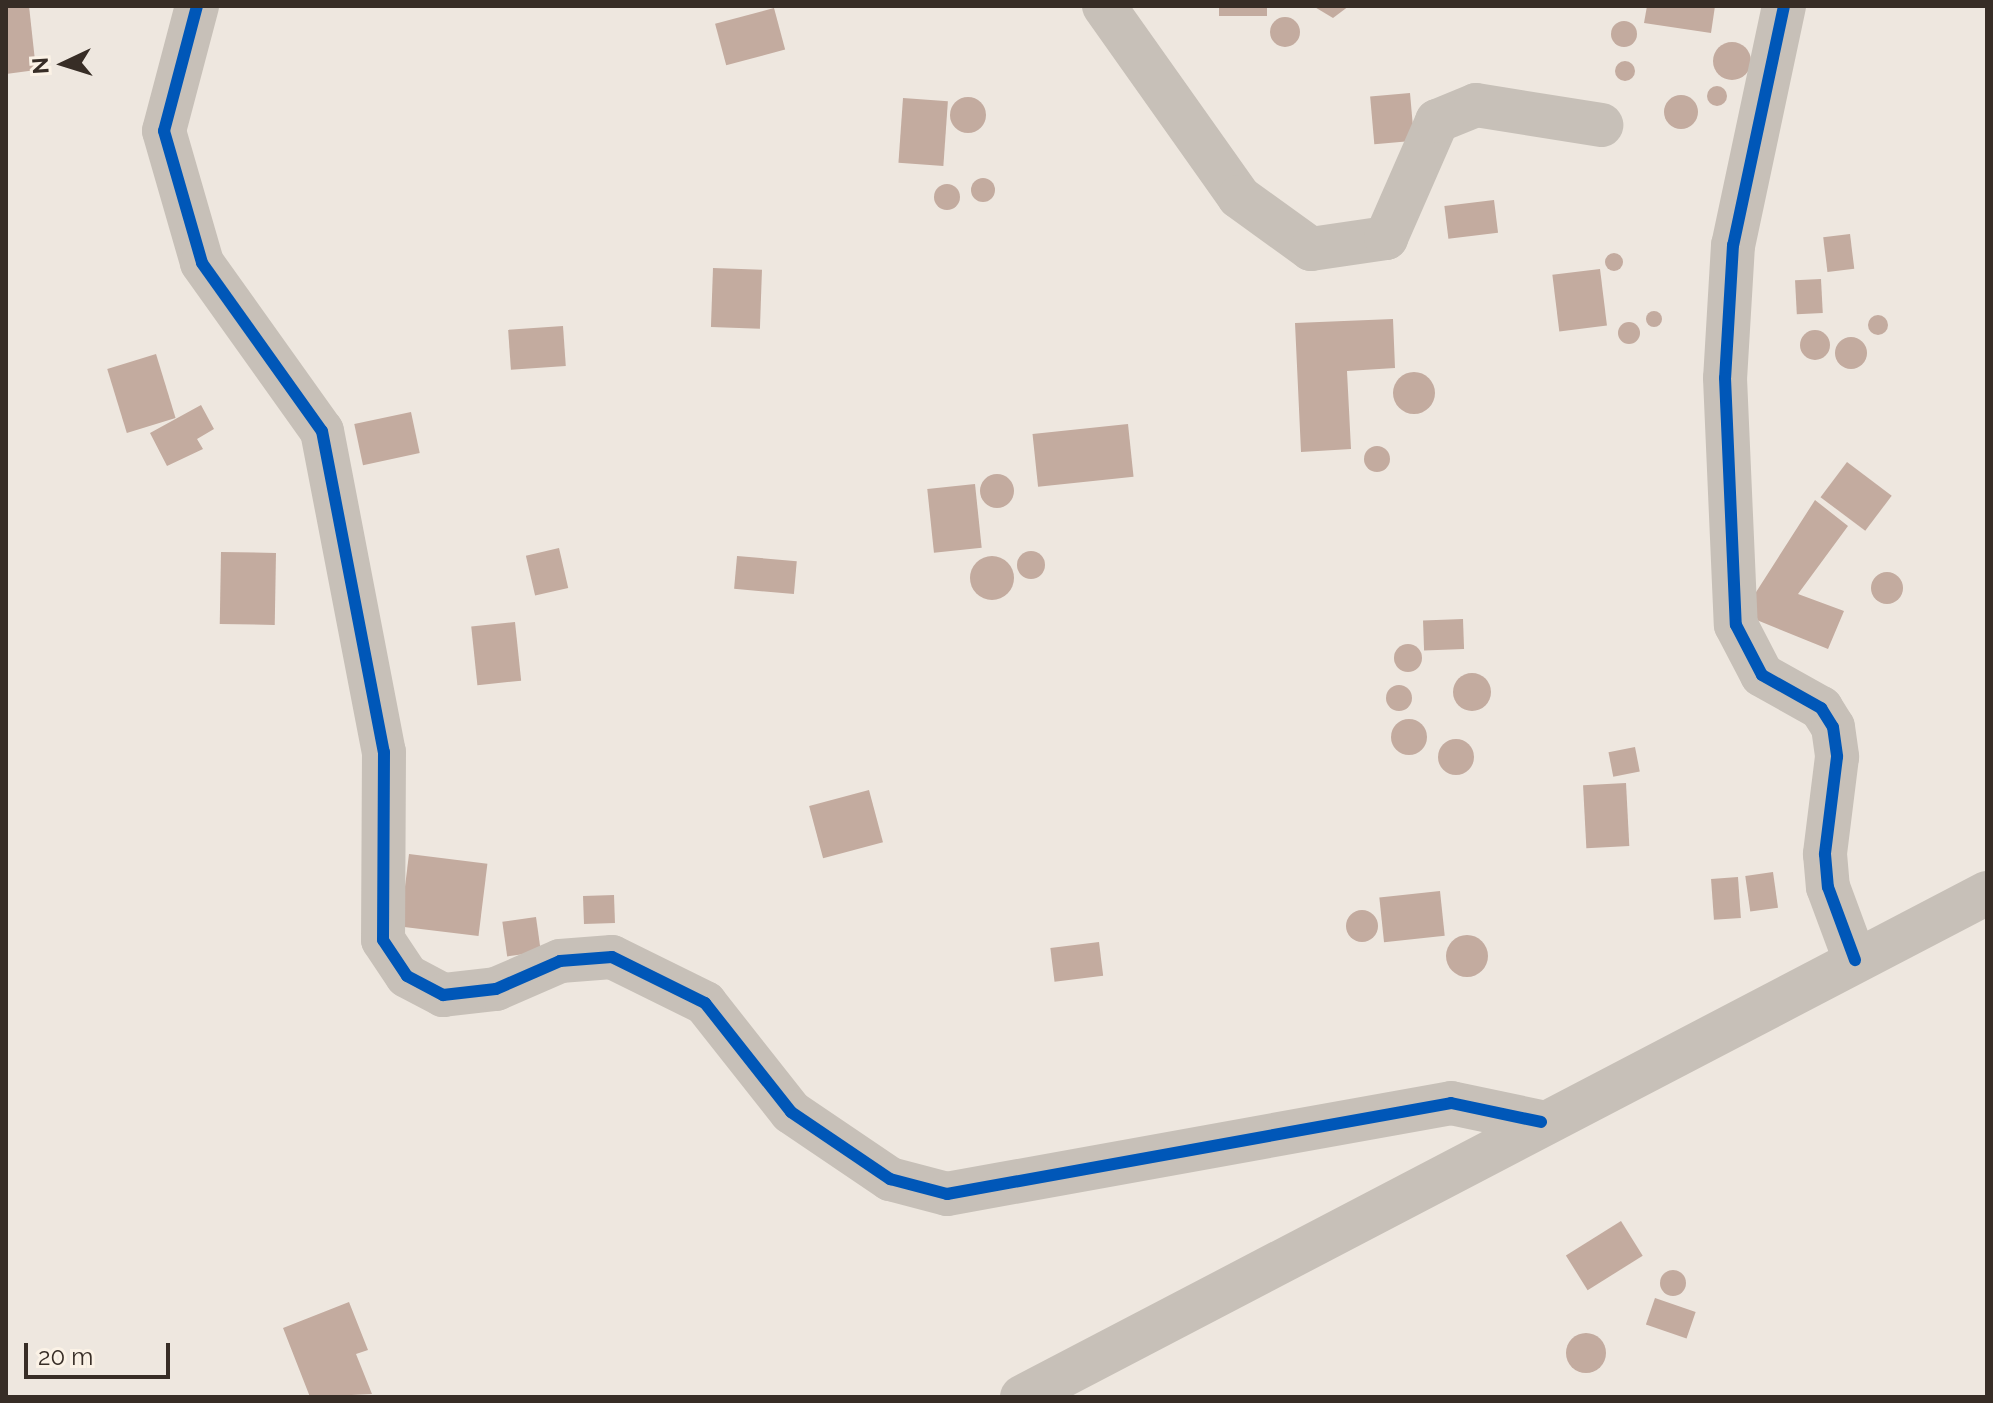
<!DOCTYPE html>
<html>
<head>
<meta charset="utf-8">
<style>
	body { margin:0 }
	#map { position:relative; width:1993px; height:1403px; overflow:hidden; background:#eee7df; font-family:Raleway,sans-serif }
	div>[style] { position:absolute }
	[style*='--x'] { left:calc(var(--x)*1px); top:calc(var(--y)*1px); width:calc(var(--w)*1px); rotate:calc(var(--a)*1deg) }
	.building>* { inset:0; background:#c3ab9f; transform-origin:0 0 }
	.round { border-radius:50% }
	.minor>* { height:44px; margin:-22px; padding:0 22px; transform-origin:22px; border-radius:22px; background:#c7c0b8 }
	.cycleway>* { height:12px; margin:-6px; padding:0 6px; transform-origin:6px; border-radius:6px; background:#0057b8 }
	span { translate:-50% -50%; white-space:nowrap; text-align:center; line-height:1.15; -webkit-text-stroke:6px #fbf2e6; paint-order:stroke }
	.frame { position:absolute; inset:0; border:8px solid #372d26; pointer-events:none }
	.north { position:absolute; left:24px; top:24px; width:80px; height:80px; -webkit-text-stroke:6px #fbf2e6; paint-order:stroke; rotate:266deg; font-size:22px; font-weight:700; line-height:32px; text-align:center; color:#372d26 }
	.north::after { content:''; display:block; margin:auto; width:28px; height:36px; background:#372d26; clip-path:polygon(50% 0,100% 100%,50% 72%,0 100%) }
	.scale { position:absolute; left:24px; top:1343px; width:146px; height:36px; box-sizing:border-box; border:4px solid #372d26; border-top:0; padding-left:10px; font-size:24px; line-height:28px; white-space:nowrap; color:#372d26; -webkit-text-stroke:6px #fbf2e6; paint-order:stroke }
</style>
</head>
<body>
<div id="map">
	<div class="building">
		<div style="clip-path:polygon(6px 6px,29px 6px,36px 70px,6px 74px)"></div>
		<div style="left:1219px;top:6px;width:48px;height:10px"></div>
		<div style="clip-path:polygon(1313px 6px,1349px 6px,1333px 18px)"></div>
		<div style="clip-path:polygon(1647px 6px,1715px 6px,1711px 33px,1644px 23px)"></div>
		<div style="left:774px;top:8px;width:43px;height:61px;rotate:75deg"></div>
		<div class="round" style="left:1270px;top:17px;width:30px;height:30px"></div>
		<div class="round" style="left:1611px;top:21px;width:26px;height:26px"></div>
		<div class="round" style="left:1713px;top:42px;width:38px;height:38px"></div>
		<div class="round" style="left:1615px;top:61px;width:20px;height:20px"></div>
		<div class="round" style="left:1707px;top:86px;width:20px;height:20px"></div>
		<div style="left:1410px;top:93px;width:48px;height:40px;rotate:85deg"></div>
		<div class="round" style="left:1664px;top:95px;width:34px;height:34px"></div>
		<div class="round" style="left:950px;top:97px;width:36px;height:36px"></div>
		<div style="left:903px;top:98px;width:45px;height:65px;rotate:4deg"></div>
		<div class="round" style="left:971px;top:178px;width:24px;height:24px"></div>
		<div class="round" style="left:934px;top:184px;width:26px;height:26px"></div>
		<div style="left:1494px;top:200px;width:33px;height:50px;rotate:83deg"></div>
		<div style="left:1850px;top:234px;width:35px;height:27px;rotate:83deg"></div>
		<div class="round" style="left:1605px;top:253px;width:18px;height:18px"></div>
		<div style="left:713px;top:268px;width:49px;height:59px;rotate:2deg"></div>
		<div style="left:1600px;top:269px;width:57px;height:48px;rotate:83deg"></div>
		<div style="left:1821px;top:279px;width:34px;height:26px;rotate:87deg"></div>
		<div class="round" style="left:1646px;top:311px;width:16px;height:16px"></div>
		<div class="round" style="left:1868px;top:315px;width:20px;height:20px"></div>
		<div style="clip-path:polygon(1393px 319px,1395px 368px,1347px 371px,1351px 449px,1301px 452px,1295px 323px)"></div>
		<div class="round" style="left:1618px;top:322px;width:22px;height:22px"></div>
		<div style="left:563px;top:326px;width:40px;height:55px;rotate:86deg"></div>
		<div class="round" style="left:1800px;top:330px;width:30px;height:30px"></div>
		<div class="round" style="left:1835px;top:337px;width:32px;height:32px"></div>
		<div style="left:156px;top:354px;width:67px;height:51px;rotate:73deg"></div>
		<div class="round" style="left:1393px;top:372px;width:42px;height:42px"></div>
		<div style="clip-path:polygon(201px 405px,214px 429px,197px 439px,203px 449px,167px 466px,150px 433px)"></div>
		<div style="left:411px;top:412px;width:42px;height:58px;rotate:78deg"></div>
		<div style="left:1128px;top:424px;width:53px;height:96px;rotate:84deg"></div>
		<div class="round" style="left:1364px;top:446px;width:26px;height:26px"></div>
		<div style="left:1847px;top:462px;width:56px;height:44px;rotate:37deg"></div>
		<div class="round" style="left:980px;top:474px;width:34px;height:34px"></div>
		<div style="left:975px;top:484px;width:64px;height:48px;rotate:84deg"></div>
		<div style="clip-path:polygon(1815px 500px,1848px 526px,1798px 594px,1844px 611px,1828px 649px,1742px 614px)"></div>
		<div style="left:559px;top:548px;width:41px;height:34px;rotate:77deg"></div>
		<div class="round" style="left:1017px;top:551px;width:28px;height:28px"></div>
		<div style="left:221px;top:552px;width:55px;height:72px;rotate:1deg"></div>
		<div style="left:737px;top:556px;width:60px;height:33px;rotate:5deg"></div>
		<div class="round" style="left:970px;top:556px;width:44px;height:44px"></div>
		<div class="round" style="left:1871px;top:572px;width:32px;height:32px"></div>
		<div style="left:1463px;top:619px;width:30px;height:40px;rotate:88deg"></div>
		<div style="left:515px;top:622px;width:59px;height:44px;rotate:84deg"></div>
		<div class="round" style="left:1394px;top:644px;width:28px;height:28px"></div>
		<div class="round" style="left:1453px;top:673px;width:38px;height:38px"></div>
		<div class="round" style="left:1386px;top:685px;width:26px;height:26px"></div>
		<div class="round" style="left:1391px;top:719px;width:36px;height:36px"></div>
		<div class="round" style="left:1438px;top:739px;width:36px;height:36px"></div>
		<div style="left:1635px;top:747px;width:25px;height:27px;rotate:79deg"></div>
		<div style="left:1626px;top:783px;width:63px;height:43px;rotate:87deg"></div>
		<div style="left:869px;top:790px;width:54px;height:62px;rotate:75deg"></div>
		<div style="left:409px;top:854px;width:79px;height:73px;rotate:7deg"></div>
		<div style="left:1773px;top:872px;width:36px;height:28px;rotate:82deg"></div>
		<div style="left:1738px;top:877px;width:41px;height:27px;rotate:86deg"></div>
		<div style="left:1440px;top:891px;width:45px;height:61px;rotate:84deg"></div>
		<div style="left:614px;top:895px;width:28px;height:31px;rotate:88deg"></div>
		<div class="round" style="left:1346px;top:910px;width:32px;height:32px"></div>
		<div style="left:536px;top:917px;width:35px;height:34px;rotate:82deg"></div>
		<div class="round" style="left:1446px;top:935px;width:42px;height:42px"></div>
		<div style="left:1099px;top:942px;width:34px;height:49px;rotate:83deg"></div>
		<div style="left:1621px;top:1221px;width:41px;height:65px;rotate:58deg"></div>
		<div class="round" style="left:1660px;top:1270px;width:26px;height:26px"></div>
		<div style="left:1655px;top:1298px;width:43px;height:28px;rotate:19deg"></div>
		<div style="clip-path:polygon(349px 1302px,368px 1350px,356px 1354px,372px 1394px,310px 1397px,283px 1328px)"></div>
		<div class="round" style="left:1566px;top:1333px;width:40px;height:40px"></div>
	</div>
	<div class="minor">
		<div style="--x:197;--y:6;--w:129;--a:104.8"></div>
		<div style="--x:164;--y:131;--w:137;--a:73.9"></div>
		<div style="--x:202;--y:263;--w:206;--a:54.5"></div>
		<div style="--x:322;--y:431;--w:327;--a:79.1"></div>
		<div style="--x:384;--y:752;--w:188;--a:90.3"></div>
		<div style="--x:383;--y:940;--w:43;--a:56.3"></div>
		<div style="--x:407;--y:976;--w:41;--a:27.8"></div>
		<div style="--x:443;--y:995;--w:53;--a:-6.5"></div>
		<div style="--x:496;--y:989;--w:70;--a:-23.6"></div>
		<div style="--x:560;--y:961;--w:52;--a:-4.4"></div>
		<div style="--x:612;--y:957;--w:104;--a:26.3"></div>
		<div style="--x:705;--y:1003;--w:139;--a:51.7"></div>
		<div style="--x:791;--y:1112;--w:120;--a:34.1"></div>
		<div style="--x:890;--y:1179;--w:59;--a:14.7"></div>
		<div style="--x:947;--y:1194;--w:512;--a:-10.23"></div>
		<div style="--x:1451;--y:1103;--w:92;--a:11.9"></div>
		<div style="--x:1104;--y:6;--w:234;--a:54.7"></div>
		<div style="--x:1239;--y:197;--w:89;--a:35.8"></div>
		<div style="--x:1311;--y:249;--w:76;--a:-8.3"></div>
		<div style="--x:1386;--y:238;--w:128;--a:-66.4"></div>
		<div style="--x:1437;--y:121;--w:42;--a:-22.3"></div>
		<div style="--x:1476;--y:105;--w:127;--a:9.1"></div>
		<div style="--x:1784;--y:6;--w:244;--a:102"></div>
		<div style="--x:1733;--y:245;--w:133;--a:93.4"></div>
		<div style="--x:1725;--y:378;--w:247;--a:87.5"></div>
		<div style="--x:1736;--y:625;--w:56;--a:62.5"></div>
		<div style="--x:1762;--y:675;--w:68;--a:29.2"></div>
		<div style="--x:1821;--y:708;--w:22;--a:58"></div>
		<div style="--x:1833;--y:727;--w:30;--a:82"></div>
		<div style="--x:1837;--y:757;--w:98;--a:97.1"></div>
		<div style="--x:1825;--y:854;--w:33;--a:85"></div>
		<div style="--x:1828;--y:887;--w:78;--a:69.7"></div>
		<div style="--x:1022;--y:1397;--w:1089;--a:-27.58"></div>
	</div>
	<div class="cycleway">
		<div style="--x:197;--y:6;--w:129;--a:104.8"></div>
		<div style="--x:164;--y:131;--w:137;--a:73.9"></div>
		<div style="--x:202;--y:263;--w:206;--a:54.5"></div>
		<div style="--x:322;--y:431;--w:327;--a:79.1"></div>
		<div style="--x:384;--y:752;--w:188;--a:90.3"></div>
		<div style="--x:383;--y:940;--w:43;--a:56.3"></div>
		<div style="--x:407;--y:976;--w:41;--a:27.8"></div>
		<div style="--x:443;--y:995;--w:53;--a:-6.5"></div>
		<div style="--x:496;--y:989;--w:70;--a:-23.6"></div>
		<div style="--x:560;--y:961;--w:52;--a:-4.4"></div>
		<div style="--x:612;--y:957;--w:104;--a:26.3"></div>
		<div style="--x:705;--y:1003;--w:139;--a:51.7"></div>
		<div style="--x:791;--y:1112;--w:120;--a:34.1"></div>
		<div style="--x:890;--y:1179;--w:59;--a:14.7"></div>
		<div style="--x:947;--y:1194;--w:512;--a:-10.23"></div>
		<div style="--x:1451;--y:1103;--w:92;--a:11.9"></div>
		<div style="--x:1784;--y:6;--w:244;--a:102"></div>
		<div style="--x:1733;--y:245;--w:133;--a:93.4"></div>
		<div style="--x:1725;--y:378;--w:247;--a:87.5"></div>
		<div style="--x:1736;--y:625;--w:56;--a:62.5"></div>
		<div style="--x:1762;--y:675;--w:68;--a:29.2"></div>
		<div style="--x:1821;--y:708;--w:22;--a:58"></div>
		<div style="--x:1833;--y:727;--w:30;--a:82"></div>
		<div style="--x:1837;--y:757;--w:98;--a:97.1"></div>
		<div style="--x:1825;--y:854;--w:33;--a:85"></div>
		<div style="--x:1828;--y:887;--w:78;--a:69.7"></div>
	</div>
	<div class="frame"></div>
	<div class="north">N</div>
	<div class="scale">20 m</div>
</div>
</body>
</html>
